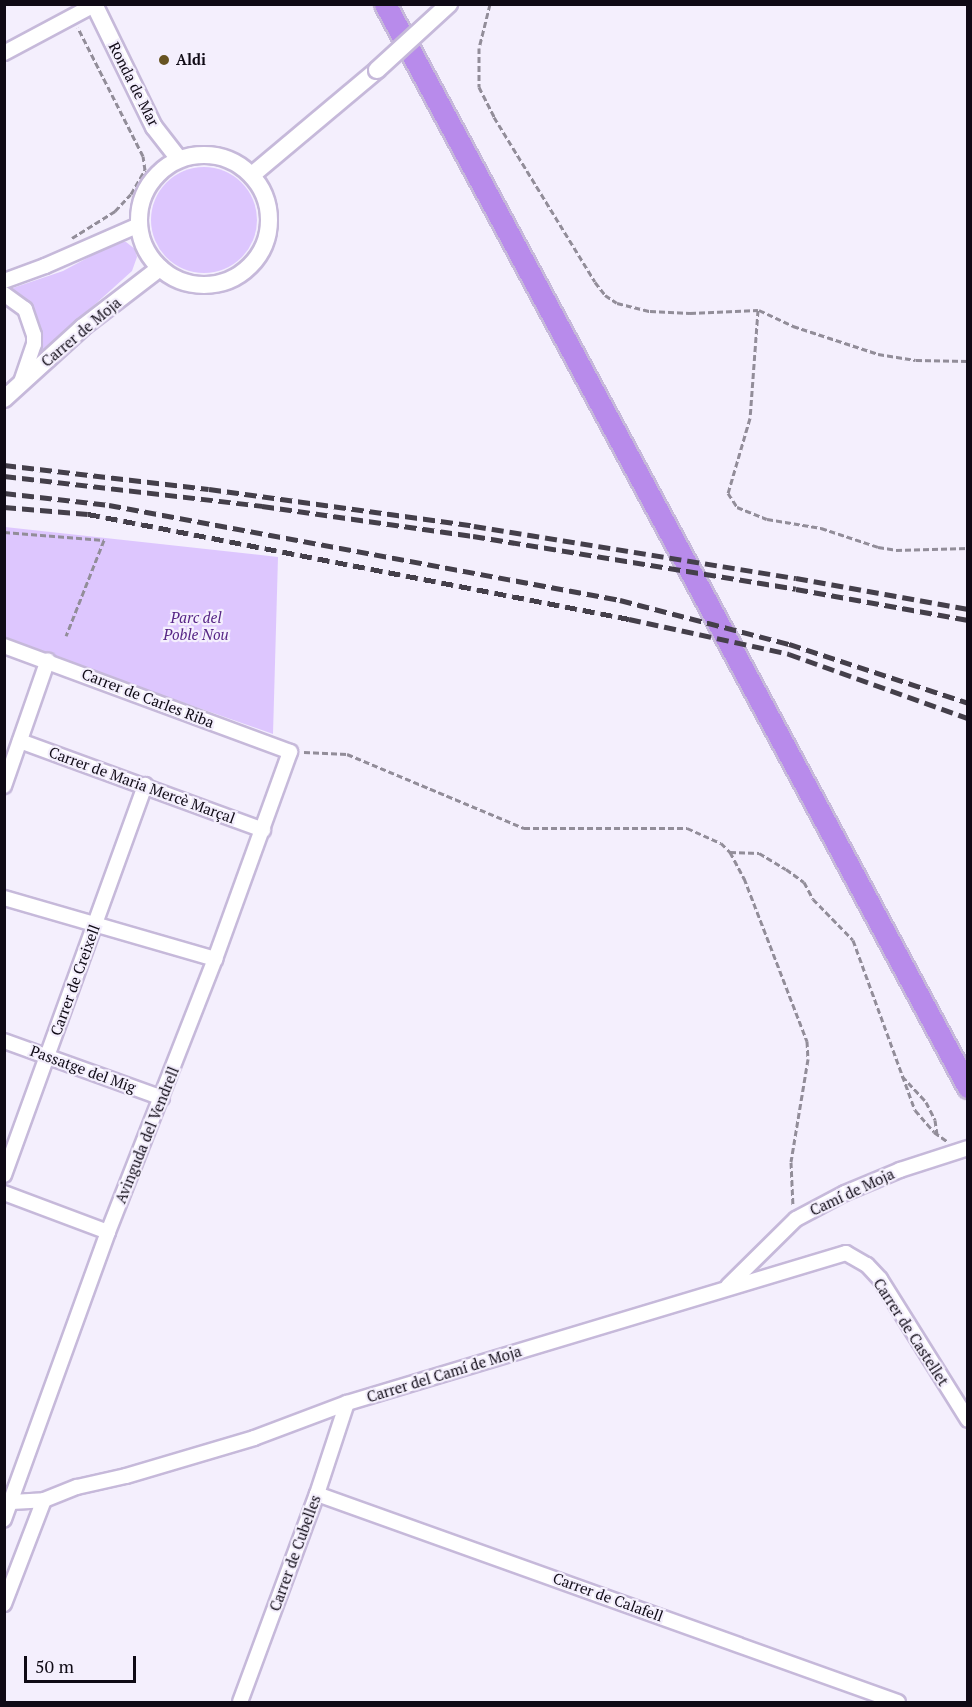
<!DOCTYPE html>
<html>
<head>
<meta charset="utf-8">
<style>
	body { margin:0 }
	#map { position:relative; width:972px; height:1707px; overflow:hidden; background:#f4effd; font-family:"PT Serif",serif }
	div>[style] { position:absolute }
	[style*='--x'] { left:calc(var(--x)*1px); top:calc(var(--y)*1px); width:calc(var(--w)*1px); rotate:calc(var(--a)*1deg) }
	.green>* { inset:0; background:#ddc6fe }
	.round { border-radius:50% }
	.path>* { height:3px; margin-top:-1.5px; transform-origin:0; background:repeating-linear-gradient(90deg,#928d99 0 6px,transparent 0 9px) }
	.roads { filter:drop-shadow(2px 0 #c6b9da) drop-shadow(-2px 0 #c6b9da) drop-shadow(0 2px #c6b9da) drop-shadow(0 -2px #c6b9da) }
	.minor>* { height:14px; margin:-7px; padding:0 7px; transform-origin:7px; border-radius:7px; background:#fff }
	.tertiary>* { height:16px; margin:-8px; padding:0 8px; transform-origin:8px; border-radius:8px; background:#fff }
	.tertiary>.ring { margin:-8px; padding:0; box-sizing:content-box; background:none; border:16px solid #fff; border-radius:50% }
	.trunk>* { height:21px; margin:-10.5px; padding:0 10.5px; transform-origin:10.5px; border-radius:10.5px; background:#b88beb }
	.rail>* { height:4.5px; margin-top:-2.25px; transform-origin:0; background:repeating-linear-gradient(90deg,#443f4a 0 12px,transparent 0 18px) }
	.bridges { filter:drop-shadow(2px 0 #c6b9da) drop-shadow(-2px 0 #c6b9da) drop-shadow(0 2px #c6b9da) drop-shadow(0 -2px #c6b9da) }
	.tertiary-bridge>* { height:16px; margin:-8px; padding:0 8px; transform-origin:8px; border-radius:8px; background:#fff }
	.dots>* { width:16px; height:16px; translate:-50% -50%; box-sizing:border-box; border:3px solid #f4effd; border-radius:50% }
	span { translate:-50% -50%; white-space:nowrap; text-align:center; line-height:1.15; -webkit-text-stroke:4.5px #f4effd; paint-order:stroke }
	.poi-label { font-size:15px; color:#0f0a15; font-weight:700 }
	.left { translate:0 -50%; text-align:left }
	.street-label { font-size:15px; color:#0f0a15 }
	.park-label { font-size:15px; color:#562585; font-style:italic }
	.frame { position:absolute; inset:0; border:6px solid #0f0a15; pointer-events:none }
	.scale { position:absolute; left:24px; top:1656px; width:112px; height:27px; box-sizing:border-box; border:3px solid #0f0a15; border-top:0; padding-left:8px; font-size:18px; line-height:21px; white-space:nowrap; color:#0f0a15; -webkit-text-stroke:4px #f4effd; paint-order:stroke }
</style>
</head>
<body>
<div id="map">
	<div class="green">
		<div class="round" style="left:151px;top:167px;width:106px;height:106px"></div>
		<div style="clip-path:polygon(117px 242px,126px 242px,135px 249px,137px 257px,132px 271px,42px 352px,38px 319px,29px 306px,7px 290px,63px 271px)"></div>
		<div style="clip-path:polygon(5px 527px,278px 557px,273px 734px,5px 640px)"></div>
	</div>
	<div class="path">
		<div style="--x:490;--y:4;--w:45;--a:104"></div>
		<div style="--x:479;--y:48;--w:39;--a:90"></div>
		<div style="--x:479;--y:87;--w:34;--a:63"></div>
		<div style="--x:494;--y:117;--w:193;--a:58.5"></div>
		<div style="--x:595;--y:282;--w:16;--a:52"></div>
		<div style="--x:605;--y:295;--w:14;--a:34"></div>
		<div style="--x:617;--y:303;--w:34;--a:14"></div>
		<div style="--x:650;--y:311;--w:40;--a:2.9"></div>
		<div style="--x:690;--y:313;--w:68;--a:-2.5"></div>
		<div style="--x:758;--y:310;--w:108;--a:94.2"></div>
		<div style="--x:750;--y:418;--w:78;--a:106.3"></div>
		<div style="--x:728;--y:493;--w:17;--a:57"></div>
		<div style="--x:737;--y:507;--w:32;--a:22"></div>
		<div style="--x:767;--y:519;--w:55;--a:9.5"></div>
		<div style="--x:821;--y:528;--w:60;--a:18.4"></div>
		<div style="--x:878;--y:547;--w:18;--a:9"></div>
		<div style="--x:896;--y:550;--w:72;--a:-1.6"></div>
		<div style="--x:72;--y:238;--w:51;--a:-32.1"></div>
		<div style="--x:115;--y:211;--w:23;--a:-47"></div>
		<div style="--x:131;--y:194;--w:28;--a:-60"></div>
		<div style="--x:145;--y:170;--w:14;--a:-98"></div>
		<div style="--x:143;--y:156;--w:144;--a:-116.9"></div>
		<div style="--x:759;--y:310;--w:38;--a:25"></div>
		<div style="--x:793;--y:326;--w:89;--a:18.2"></div>
		<div style="--x:878;--y:354;--w:38;--a:9"></div>
		<div style="--x:916;--y:360;--w:52;--a:1.1"></div>
		<div style="--x:4;--y:532;--w:100;--a:4.6"></div>
		<div style="--x:104;--y:540;--w:103;--a:111.6"></div>
		<div style="--x:304;--y:752;--w:43;--a:2.7"></div>
		<div style="--x:347;--y:754;--w:192;--a:22.7"></div>
		<div style="--x:524;--y:828;--w:163;--a:0"></div>
		<div style="--x:687;--y:828;--w:37;--a:24"></div>
		<div style="--x:721;--y:843;--w:13;--a:45"></div>
		<div style="--x:730;--y:852;--w:30;--a:62"></div>
		<div style="--x:744;--y:878;--w:175;--a:68.9"></div>
		<div style="--x:807;--y:1041;--w:18;--a:87"></div>
		<div style="--x:808;--y:1059;--w:104;--a:99.4"></div>
		<div style="--x:791;--y:1162;--w:44;--a:87.4"></div>
		<div style="--x:730;--y:852;--w:29;--a:2"></div>
		<div style="--x:759;--y:853;--w:31;--a:31"></div>
		<div style="--x:786;--y:869;--w:22;--a:36"></div>
		<div style="--x:804;--y:882;--w:19;--a:62"></div>
		<div style="--x:813;--y:899;--w:57;--a:45.7"></div>
		<div style="--x:853;--y:940;--w:181;--a:70"></div>
		<div style="--x:915;--y:1110;--w:29;--a:49"></div>
		<div style="--x:934;--y:1132;--w:16;--a:35"></div>
		<div style="--x:902;--y:1076;--w:35;--a:47"></div>
		<div style="--x:926;--y:1102;--w:20;--a:63"></div>
		<div style="--x:935;--y:1120;--w:14;--a:82"></div>
	</div>
	<div class="roads">
		<div class="minor">
			<div style="--x:4;--y:53;--w:102;--a:-28.1"></div>
			<div style="--x:4;--y:281;--w:44;--a:-20.1"></div>
			<div style="--x:45;--y:266;--w:103;--a:-23.6"></div>
			<div style="--x:4;--y:294;--w:26;--a:36"></div>
			<div style="--x:25;--y:309;--w:28;--a:71"></div>
			<div style="--x:34;--y:335;--w:9;--a:90"></div>
			<div style="--x:34;--y:344;--w:43;--a:108.9"></div>
			<div style="--x:4;--y:646;--w:305;--a:20.3"></div>
			<div style="--x:290;--y:752;--w:220;--a:109.9"></div>
			<div style="--x:215;--y:959;--w:293;--a:111.4"></div>
			<div style="--x:108;--y:1232;--w:306;--a:109.9"></div>
			<div style="--x:20;--y:741;--w:259;--a:20.1"></div>
			<div style="--x:4;--y:786;--w:133;--a:-70.8"></div>
			<div style="--x:4;--y:898;--w:220;--a:16.1"></div>
			<div style="--x:4;--y:1041;--w:168;--a:19.8"></div>
			<div style="--x:4;--y:1175;--w:415;--a:-70.1"></div>
			<div style="--x:4;--y:1193;--w:111;--a:20.6"></div>
			<div style="--x:728;--y:1286;--w:95;--a:-44.6"></div>
			<div style="--x:796;--y:1219;--w:55;--a:-28"></div>
			<div style="--x:845;--y:1193;--w:60;--a:-22.7"></div>
			<div style="--x:900;--y:1170;--w:71;--a:-17.9"></div>
			<div style="--x:317;--y:1494;--w:617;--a:19.7"></div>
			<div style="--x:4;--y:1500;--w:7;--a:16"></div>
			<div style="--x:11;--y:1502;--w:33;--a:-3"></div>
			<div style="--x:44;--y:1500;--w:35;--a:-22"></div>
			<div style="--x:77;--y:1487;--w:50;--a:-12.7"></div>
			<div style="--x:126;--y:1476;--w:134;--a:-16.5"></div>
			<div style="--x:254;--y:1438;--w:99;--a:-20.6"></div>
			<div style="--x:347;--y:1403;--w:521;--a:-16.73"></div>
			<div style="--x:846;--y:1253;--w:24;--a:30"></div>
			<div style="--x:867;--y:1265;--w:19;--a:47"></div>
			<div style="--x:880;--y:1279;--w:166;--a:58"></div>
			<div style="--x:4;--y:1604;--w:111;--a:-69"></div>
			<div style="--x:240;--y:1702;--w:222;--a:-69.7"></div>
			<div style="--x:317;--y:1494;--w:96;--a:-71.8"></div>
		</div>
		<div class="tertiary">
			<div style="--x:94;--y:4;--w:137;--a:64"></div>
			<div style="--x:154;--y:127;--w:41;--a:52"></div>
			<div class="ring" style="left:139px;top:155px;width:114px;height:114px"></div>
			<div style="--x:252;--y:175;--w:163;--a:-40"></div>
			<div style="--x:4;--y:399;--w:107;--a:-42.3"></div>
			<div style="--x:83;--y:327;--w:97;--a:-37.5"></div>
		</div>
		<div class="trunk">
			<div style="--x:385;--y:4;--w:1230;--a:61.71"></div>
		</div>
	</div>
	<div class="rail">
		<div style="--x:4;--y:465;--w:206;--a:6.7"></div>
		<div style="--x:209;--y:489;--w:268;--a:7.9"></div>
		<div style="--x:474;--y:526;--w:326;--a:9.2"></div>
		<div style="--x:796;--y:578;--w:175;--a:10.2"></div>
		<div style="--x:4;--y:476;--w:260;--a:6.6"></div>
		<div style="--x:262;--y:506;--w:213;--a:8.1"></div>
		<div style="--x:473;--y:536;--w:327;--a:9.3"></div>
		<div style="--x:796;--y:589;--w:175;--a:10.2"></div>
		<div style="--x:4;--y:493;--w:106;--a:6.5"></div>
		<div style="--x:109;--y:505;--w:520;--a:10.53"></div>
		<div style="--x:620;--y:600;--w:175;--a:14.6"></div>
		<div style="--x:789;--y:644;--w:188;--a:18.2"></div>
		<div style="--x:4;--y:507;--w:84;--a:4.8"></div>
		<div style="--x:88;--y:514;--w:551;--a:10.98"></div>
		<div style="--x:629;--y:619;--w:164;--a:12.3"></div>
		<div style="--x:789;--y:654;--w:190;--a:19.7"></div>
	</div>
	<div class="bridges">
		<div class="tertiary-bridge">
			<div style="--x:377;--y:70;--w:98;--a:-42.5"></div>
		</div>
	</div>
	<div class="dots">
		<div style="left:164px;top:60px;background:#675322"></div>
	</div>
	<div class="poi-label">
		<span class="left" style="left:176px;top:60px">Aldi</span>
	</div>
	<div class="street-label">
		<span style="left:134px;top:84px;rotate:63deg">Ronda de Mar</span>
		<span style="left:81px;top:332px;rotate:-40deg">Carrer de Moja</span>
		<span style="left:148px;top:698px;rotate:21deg">Carrer de Carles Riba</span>
		<span style="left:142px;top:785px;rotate:20deg">Carrer de Maria Mercè Marçal</span>
		<span style="left:75px;top:980px;rotate:-70deg">Carrer de Creixell</span>
		<span style="left:83px;top:1069px;rotate:20deg">Passatge del Mig</span>
		<span style="left:147px;top:1135px;rotate:-68deg">Avinguda del Vendrell</span>
		<span style="left:852px;top:1192px;rotate:-25deg">Camí de Moja</span>
		<span style="left:911px;top:1332px;rotate:57deg">Carrer de Castellet</span>
		<span style="left:444px;top:1374px;rotate:-17deg">Carrer del Camí de Moja</span>
		<span style="left:295px;top:1553px;rotate:-70deg">Carrer de Cubelles</span>
		<span style="left:608px;top:1597px;rotate:20deg">Carrer de Calafell</span>
	</div>
	<div class="park-label">
		<span style="left:196px;top:626px">Parc del<br>Poble Nou</span>
	</div>
	<div class="frame"></div>
	<div class="scale">50 m</div>
</div>
</body>
</html>
